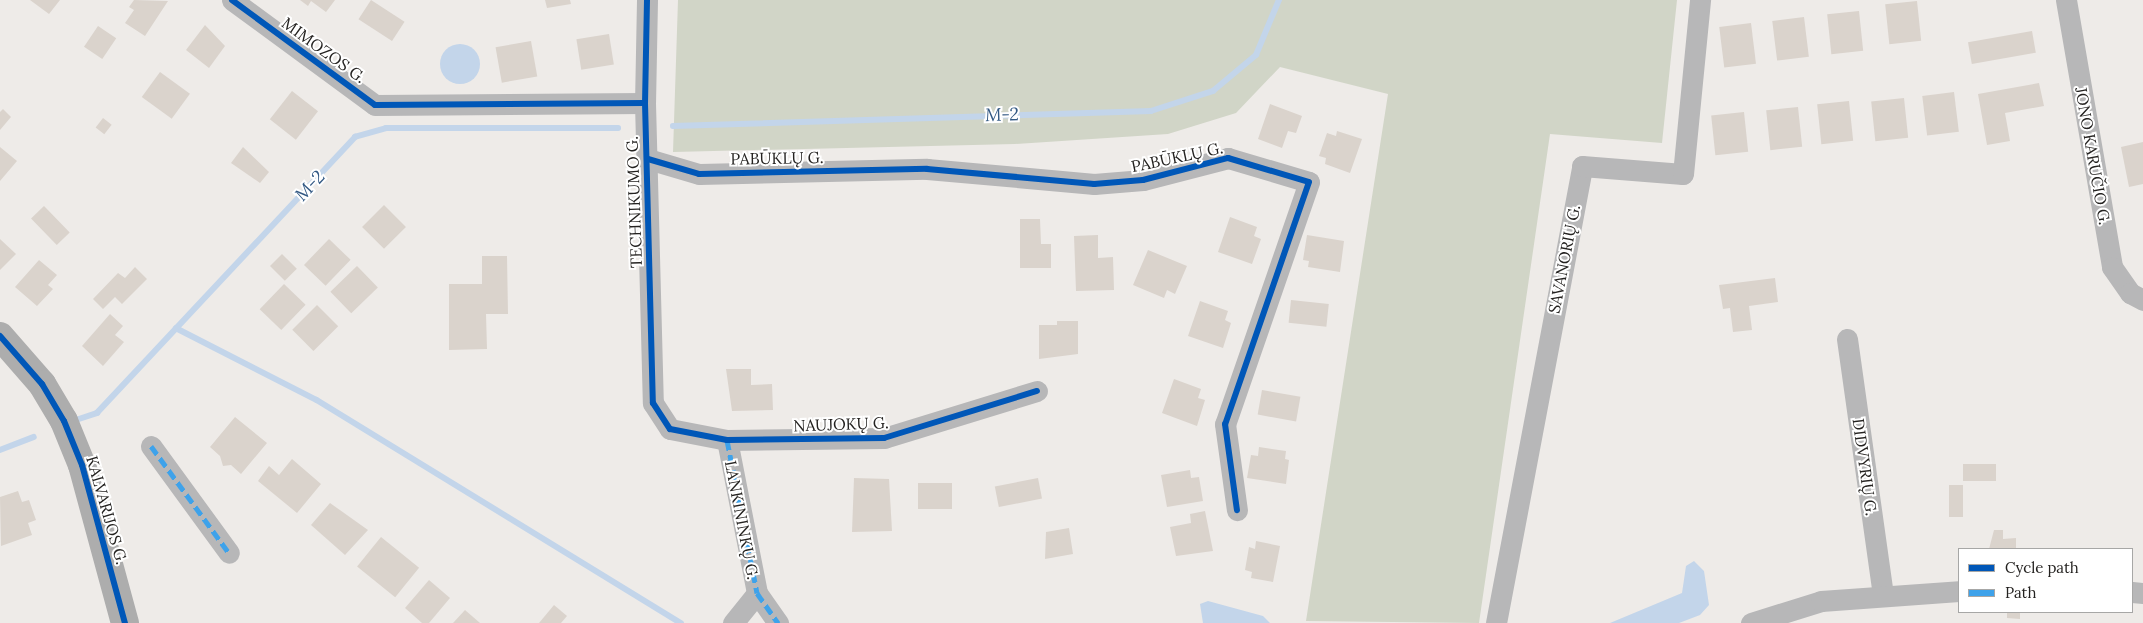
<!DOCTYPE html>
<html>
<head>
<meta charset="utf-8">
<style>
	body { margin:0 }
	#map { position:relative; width:2143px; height:623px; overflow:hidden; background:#eeebe8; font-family:Lora,serif }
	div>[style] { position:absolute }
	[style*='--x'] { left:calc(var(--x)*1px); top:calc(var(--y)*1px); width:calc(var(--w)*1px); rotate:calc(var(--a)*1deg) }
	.green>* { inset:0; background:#d1d5c7 }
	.water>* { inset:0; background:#c3d5ea }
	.round { border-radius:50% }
	.stream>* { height:5.5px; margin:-2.75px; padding:0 2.75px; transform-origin:2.75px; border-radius:2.75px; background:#c3d5ea }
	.building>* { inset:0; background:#dad3cc; transform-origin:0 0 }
	.street>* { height:21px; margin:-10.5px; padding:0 10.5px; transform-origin:10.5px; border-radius:10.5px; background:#b7b7b8 }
	.secondary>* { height:28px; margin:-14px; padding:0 14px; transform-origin:14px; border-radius:14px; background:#adadad }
	.quiet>* { height:5px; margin-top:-2.5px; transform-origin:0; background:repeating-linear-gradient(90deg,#3ea2ea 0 10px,transparent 0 15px) }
	.cycleway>* { height:6px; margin:-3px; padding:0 3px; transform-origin:3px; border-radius:3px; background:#0057b8 }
	span { translate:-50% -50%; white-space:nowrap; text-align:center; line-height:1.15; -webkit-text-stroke:4px #fff; paint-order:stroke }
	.street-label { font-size:16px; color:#242220 }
	.water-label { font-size:18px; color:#335984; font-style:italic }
	.legend { position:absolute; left:1958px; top:548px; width:175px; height:65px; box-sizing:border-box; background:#fff; border:1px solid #a7a7a6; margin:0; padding:6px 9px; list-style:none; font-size:15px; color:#242220 }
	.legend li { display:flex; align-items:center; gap:10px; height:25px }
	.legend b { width:25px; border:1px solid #a7a7a6 }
</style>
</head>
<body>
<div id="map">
	<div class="green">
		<div style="clip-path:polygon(678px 0,1677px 0,1662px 143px,1550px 134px,1479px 623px,1306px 621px,1388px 94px,1280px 67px,1236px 113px,1168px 134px,1015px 144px,673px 152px)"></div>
	</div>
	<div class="water">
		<div class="round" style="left:440px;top:44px;width:40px;height:40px"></div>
		<div style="clip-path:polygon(1694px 561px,1704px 571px,1709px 605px,1700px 615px,1679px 623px,1610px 623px,1682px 593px,1686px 566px)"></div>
		<div style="clip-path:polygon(1208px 601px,1263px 616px,1270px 623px,1203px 623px,1200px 604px)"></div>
	</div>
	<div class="stream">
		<div style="--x:673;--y:126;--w:478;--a:-1.8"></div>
		<div style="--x:1151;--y:111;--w:65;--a:-17.9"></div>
		<div style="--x:1213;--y:91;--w:56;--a:-39.9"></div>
		<div style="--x:1256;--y:55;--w:60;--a:-67.3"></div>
		<div style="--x:176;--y:328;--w:158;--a:27.1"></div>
		<div style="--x:317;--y:400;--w:427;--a:31.5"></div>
		<div style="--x:79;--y:419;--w:19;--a:-18"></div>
		<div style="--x:97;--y:413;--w:378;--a:-46.9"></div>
		<div style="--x:355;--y:137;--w:32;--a:-16"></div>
		<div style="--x:386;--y:128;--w:232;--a:0"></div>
		<div style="--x:0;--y:450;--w:36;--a:-21"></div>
	</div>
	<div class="building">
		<div style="clip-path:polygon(30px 0,60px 0,49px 14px)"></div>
		<div style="clip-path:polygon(134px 0,168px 1px,145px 36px,125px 23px,134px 10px,129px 7px)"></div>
		<div style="clip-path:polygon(300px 0,335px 0,326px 12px,311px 1px,308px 6px)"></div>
		<div style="left:371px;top:0;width:40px;height:23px;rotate:33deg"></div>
		<div style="clip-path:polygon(545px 0,570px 0,571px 4px,547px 8px)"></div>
		<div style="left:1917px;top:1px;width:40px;height:32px;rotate:84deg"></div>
		<div style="left:1859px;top:11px;width:40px;height:32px;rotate:84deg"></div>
		<div style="left:1804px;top:17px;width:40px;height:32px;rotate:83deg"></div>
		<div style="left:1751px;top:23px;width:41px;height:32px;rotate:83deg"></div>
		<div style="clip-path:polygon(205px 25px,225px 46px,209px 68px,186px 50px)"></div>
		<div style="left:98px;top:26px;width:22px;height:25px;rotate:34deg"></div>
		<div style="left:2032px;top:31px;width:22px;height:65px;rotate:80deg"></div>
		<div style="left:609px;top:34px;width:31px;height:33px;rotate:81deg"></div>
		<div style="left:531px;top:41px;width:36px;height:36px;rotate:80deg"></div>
		<div style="left:160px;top:72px;width:37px;height:31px;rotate:36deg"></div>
		<div style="clip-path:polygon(2039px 83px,2044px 106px,2005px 113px,2010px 141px,1987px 145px,1978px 94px)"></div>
		<div style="left:292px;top:91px;width:33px;height:36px;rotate:38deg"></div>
		<div style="left:1954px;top:92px;width:40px;height:32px;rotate:83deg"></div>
		<div style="left:1904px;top:98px;width:40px;height:33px;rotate:84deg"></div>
		<div style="left:1849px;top:101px;width:40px;height:32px;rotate:84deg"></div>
		<div style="clip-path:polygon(1270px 104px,1302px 116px,1296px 133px,1288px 131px,1282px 148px,1258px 139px)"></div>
		<div style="left:1798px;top:107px;width:40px;height:32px;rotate:84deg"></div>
		<div style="clip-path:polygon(3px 109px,11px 117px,0 130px,0 112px)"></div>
		<div style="left:1744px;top:112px;width:40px;height:33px;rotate:84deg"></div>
		<div style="left:103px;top:118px;width:11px;height:12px;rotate:38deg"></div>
		<div style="clip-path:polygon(1337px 131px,1362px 139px,1350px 173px,1325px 164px,1326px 158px,1319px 156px,1327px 133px,1336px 136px)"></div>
		<div style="clip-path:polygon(2143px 142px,2143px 184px,2129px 187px,2121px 147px)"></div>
		<div style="clip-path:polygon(0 147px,17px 161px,0 181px)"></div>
		<div style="clip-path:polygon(243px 147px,269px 172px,260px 183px,231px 163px)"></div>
		<div style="left:384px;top:205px;width:31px;height:31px;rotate:45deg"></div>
		<div style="left:44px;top:206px;width:37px;height:18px;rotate:46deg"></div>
		<div style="clip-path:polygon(1230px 217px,1257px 227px,1254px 236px,1261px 239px,1252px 264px,1218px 252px)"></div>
		<div style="clip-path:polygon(1020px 219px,1040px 219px,1041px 244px,1051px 244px,1051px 268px,1020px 268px)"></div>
		<div style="clip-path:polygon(1098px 235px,1098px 258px,1113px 257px,1114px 290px,1076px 291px,1074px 236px)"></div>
		<div style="clip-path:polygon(1307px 235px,1344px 241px,1340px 272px,1308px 267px,1309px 261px,1303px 260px)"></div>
		<div style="clip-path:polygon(0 239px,16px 254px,0 270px)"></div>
		<div style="left:329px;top:239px;width:30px;height:36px;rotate:44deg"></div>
		<div style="clip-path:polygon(1148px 250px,1187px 266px,1175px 294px,1167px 290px,1164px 298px,1133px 285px)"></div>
		<div style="left:282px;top:254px;width:21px;height:17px;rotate:45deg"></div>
		<div style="clip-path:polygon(482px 256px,507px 256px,508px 314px,486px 314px,487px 349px,449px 350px,449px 284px,482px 284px)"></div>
		<div style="clip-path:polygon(39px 260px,57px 275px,48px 285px,53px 289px,37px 306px,15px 287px)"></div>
		<div style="left:357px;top:266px;width:30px;height:37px;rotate:46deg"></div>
		<div style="clip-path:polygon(135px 267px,147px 279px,122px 304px,115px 297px,103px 309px,93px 299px,118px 273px,125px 278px)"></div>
		<div style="clip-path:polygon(1775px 278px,1778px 302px,1749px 306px,1752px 330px,1733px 332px,1730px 308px,1723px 309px,1719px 285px)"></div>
		<div style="left:284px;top:284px;width:30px;height:35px;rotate:44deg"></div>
		<div style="left:1291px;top:300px;width:38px;height:23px;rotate:6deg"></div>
		<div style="clip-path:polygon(1200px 301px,1228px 311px,1225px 320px,1231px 323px,1223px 348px,1188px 336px)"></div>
		<div style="left:317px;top:305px;width:30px;height:35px;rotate:45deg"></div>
		<div style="clip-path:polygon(110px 314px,123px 326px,115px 335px,124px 342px,103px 366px,82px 346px)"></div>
		<div style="clip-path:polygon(1057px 321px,1078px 321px,1078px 354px,1039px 359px,1039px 325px,1057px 325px)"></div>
		<div style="clip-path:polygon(726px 369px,751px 369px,751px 385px,772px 384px,773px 410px,732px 411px)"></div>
		<div style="clip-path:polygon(1174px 379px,1201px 389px,1198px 398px,1205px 400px,1197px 426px,1162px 413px)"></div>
		<div style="left:1262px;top:390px;width:39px;height:25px;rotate:10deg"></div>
		<div style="clip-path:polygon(235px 417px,267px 443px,241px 474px,231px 465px,223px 466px,220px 456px,210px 447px)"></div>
		<div style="clip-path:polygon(1259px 447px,1286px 451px,1285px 459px,1289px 460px,1286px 484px,1247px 478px,1251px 455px,1258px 456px)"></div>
		<div style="clip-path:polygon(292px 459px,321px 484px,297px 513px,258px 481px,269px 466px,279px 475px)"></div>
		<div style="left:1996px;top:464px;width:17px;height:33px;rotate:90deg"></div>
		<div style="clip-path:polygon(1190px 470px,1191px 478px,1199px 477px,1203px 501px,1167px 507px,1161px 475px)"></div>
		<div style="clip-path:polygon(854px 478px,889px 479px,892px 531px,852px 532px)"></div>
		<div style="left:1038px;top:478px;width:21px;height:44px;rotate:79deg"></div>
		<div style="left:918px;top:483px;width:34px;height:26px"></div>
		<div style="left:1949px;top:485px;width:14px;height:32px"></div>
		<div style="clip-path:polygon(18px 491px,22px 502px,29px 500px,36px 520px,28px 523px,32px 535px,1px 546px,0 497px)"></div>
		<div style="clip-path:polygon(330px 503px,368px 530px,345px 555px,311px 525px)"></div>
		<div style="clip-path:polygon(1205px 511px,1213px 551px,1176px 556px,1170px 527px,1191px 523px,1190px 514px)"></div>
		<div style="clip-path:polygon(1069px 528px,1073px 554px,1045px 559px,1046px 532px)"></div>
		<div style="clip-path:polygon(1994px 530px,2003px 530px,2003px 539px,2016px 538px,2016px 549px,1989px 549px)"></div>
		<div style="left:381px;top:537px;width:49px;height:38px;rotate:39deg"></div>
		<div style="clip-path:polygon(1256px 541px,1280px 546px,1273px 582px,1251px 578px,1252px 572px,1245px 570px,1249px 547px,1255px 549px)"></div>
		<div style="clip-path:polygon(429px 580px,450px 598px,429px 623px,422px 623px,405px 608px)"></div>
		<div style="clip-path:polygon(554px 605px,567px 616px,561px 623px,539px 623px)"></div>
		<div style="clip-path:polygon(465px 610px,480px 623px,453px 623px)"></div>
		<div style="clip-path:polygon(2007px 612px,2020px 612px,2020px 619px,2007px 618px)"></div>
	</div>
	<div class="street">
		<div style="--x:232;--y:0;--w:177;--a:36.3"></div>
		<div style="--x:375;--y:105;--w:270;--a:-0.4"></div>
		<div style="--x:647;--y:0;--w:103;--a:91.1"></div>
		<div style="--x:645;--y:103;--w:300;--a:88.5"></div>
		<div style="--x:653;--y:403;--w:31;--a:57"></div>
		<div style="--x:670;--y:429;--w:58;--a:10.9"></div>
		<div style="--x:727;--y:440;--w:157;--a:-0.7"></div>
		<div style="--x:884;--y:438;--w:160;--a:-17.1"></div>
		<div style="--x:2066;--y:0;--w:271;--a:80.2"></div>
		<div style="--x:2112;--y:267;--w:32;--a:55"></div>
		<div style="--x:2130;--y:293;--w:15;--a:28"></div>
		<div style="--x:648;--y:159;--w:53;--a:16.4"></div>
		<div style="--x:699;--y:174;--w:228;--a:-1.3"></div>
		<div style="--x:927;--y:169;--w:168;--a:5.1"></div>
		<div style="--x:1094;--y:184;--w:49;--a:-4.7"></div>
		<div style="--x:1143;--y:180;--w:88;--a:-14.5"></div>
		<div style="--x:1228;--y:158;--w:84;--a:16.5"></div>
		<div style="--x:1309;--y:182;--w:256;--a:109.1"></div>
		<div style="--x:1225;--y:424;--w:87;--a:82.1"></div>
		<div style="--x:1847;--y:339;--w:259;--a:82"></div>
		<div style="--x:727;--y:440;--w:156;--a:78.9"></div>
		<div style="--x:757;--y:593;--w:37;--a:55"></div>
		<div style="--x:151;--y:446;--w:132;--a:53.9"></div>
		<div style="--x:2132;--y:592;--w:11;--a:5"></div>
		<div style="--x:733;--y:623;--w:38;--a:-51"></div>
		<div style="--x:1496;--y:623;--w:465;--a:-79.3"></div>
		<div style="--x:1582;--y:166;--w:101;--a:4.5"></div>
		<div style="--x:1683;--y:174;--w:175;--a:-84.4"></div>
		<div style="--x:1751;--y:623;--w:73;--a:-17.4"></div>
		<div style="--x:1821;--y:601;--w:138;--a:-4.1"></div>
	</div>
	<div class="secondary">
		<div style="--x:0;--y:336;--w:64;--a:48.8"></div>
		<div style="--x:42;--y:384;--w:43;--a:59.3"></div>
		<div style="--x:64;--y:421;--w:48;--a:67.8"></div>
		<div style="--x:82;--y:465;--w:164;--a:74.8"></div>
	</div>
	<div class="quiet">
		<div style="--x:727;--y:440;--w:156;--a:78.9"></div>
		<div style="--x:757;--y:593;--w:37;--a:55"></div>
		<div style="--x:151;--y:446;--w:132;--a:53.9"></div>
	</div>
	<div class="cycleway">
		<div style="--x:232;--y:0;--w:177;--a:36.3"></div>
		<div style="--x:375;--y:105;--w:270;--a:-0.4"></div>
		<div style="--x:647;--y:0;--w:103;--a:91.1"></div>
		<div style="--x:645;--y:103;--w:300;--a:88.5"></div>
		<div style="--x:653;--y:403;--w:31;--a:57"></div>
		<div style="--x:670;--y:429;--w:58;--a:10.9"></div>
		<div style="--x:727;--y:440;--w:157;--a:-0.7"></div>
		<div style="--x:884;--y:438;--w:160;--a:-17.1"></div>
		<div style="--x:648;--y:159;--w:53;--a:16.4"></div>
		<div style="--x:699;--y:174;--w:228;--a:-1.3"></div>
		<div style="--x:927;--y:169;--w:168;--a:5.1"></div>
		<div style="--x:1094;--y:184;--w:49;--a:-4.7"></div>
		<div style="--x:1143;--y:180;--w:88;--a:-14.5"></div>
		<div style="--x:1228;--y:158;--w:84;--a:16.5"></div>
		<div style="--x:1309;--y:182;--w:256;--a:109.1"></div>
		<div style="--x:1225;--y:424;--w:87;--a:82.1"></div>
		<div style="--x:0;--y:336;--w:64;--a:48.8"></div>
		<div style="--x:42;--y:384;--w:43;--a:59.3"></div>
		<div style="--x:64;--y:421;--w:48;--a:67.8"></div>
		<div style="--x:82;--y:465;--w:164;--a:74.8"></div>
	</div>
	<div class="street-label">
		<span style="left:324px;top:50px;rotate:36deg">MIMOZOS G.</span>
		<span style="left:2093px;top:156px;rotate:80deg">JONO KARUČIO G.</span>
		<span style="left:1177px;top:157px;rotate:-12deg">PABŪKLŲ G.</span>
		<span style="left:777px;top:158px;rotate:-1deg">PABŪKLŲ G.</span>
		<span style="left:634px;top:202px;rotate:-92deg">TECHNIKUMO G.</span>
		<span style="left:1564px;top:259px;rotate:-79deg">SAVANORIŲ G.</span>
		<span style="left:841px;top:424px;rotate:-2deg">NAUJOKŲ G.</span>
		<span style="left:1865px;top:467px;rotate:82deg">DIDVYRIŲ G.</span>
		<span style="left:107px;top:510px;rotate:74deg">KALVARIJOS G.</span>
		<span style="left:742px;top:520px;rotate:79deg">LANKININKŲ G.</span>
	</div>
	<div class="water-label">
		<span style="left:1002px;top:115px;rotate:-2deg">M-2</span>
		<span style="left:310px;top:186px;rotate:-47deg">M-2</span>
	</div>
	<ul class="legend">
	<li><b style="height:6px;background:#0057b8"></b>Cycle path</li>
	<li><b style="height:6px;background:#3ea2ea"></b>Path</li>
	</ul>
</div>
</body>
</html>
